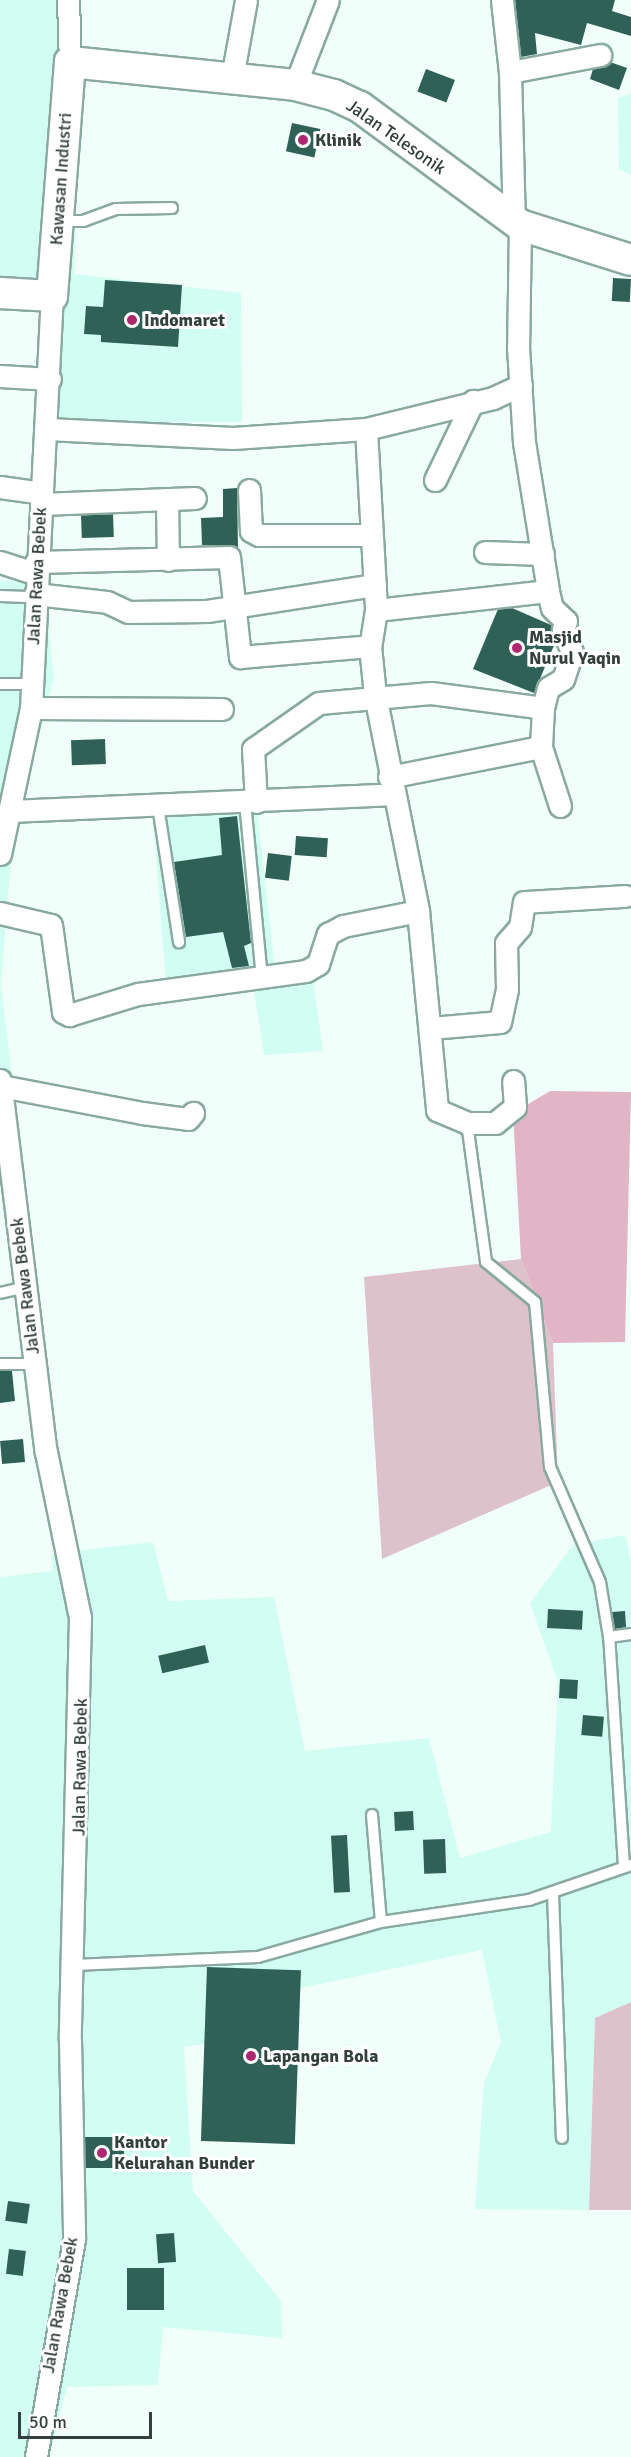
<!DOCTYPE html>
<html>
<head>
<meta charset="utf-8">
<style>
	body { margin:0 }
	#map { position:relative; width:631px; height:2457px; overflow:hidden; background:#f1fffb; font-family:Signika,sans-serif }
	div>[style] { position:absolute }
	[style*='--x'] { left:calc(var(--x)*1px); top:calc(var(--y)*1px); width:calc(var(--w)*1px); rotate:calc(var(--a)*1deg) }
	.built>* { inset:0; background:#d1fdf2 }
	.green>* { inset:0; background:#ddc1cb }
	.forest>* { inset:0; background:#e1b5c6 }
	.building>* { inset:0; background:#306157; transform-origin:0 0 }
	.roads { filter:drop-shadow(2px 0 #89a9a1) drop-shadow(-2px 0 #89a9a1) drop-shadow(0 2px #89a9a1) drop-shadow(0 -2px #89a9a1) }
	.lane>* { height:10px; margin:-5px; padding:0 5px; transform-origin:5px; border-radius:5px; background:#fff }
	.street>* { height:21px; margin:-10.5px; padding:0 10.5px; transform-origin:10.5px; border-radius:10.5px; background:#fff }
	.secondary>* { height:30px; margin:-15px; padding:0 15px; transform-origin:15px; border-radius:15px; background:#fff }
	.dots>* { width:16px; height:16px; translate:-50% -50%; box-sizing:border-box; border:3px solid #fff; border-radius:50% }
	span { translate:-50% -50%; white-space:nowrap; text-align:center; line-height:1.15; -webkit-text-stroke:6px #fff; paint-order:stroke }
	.street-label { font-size:18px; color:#33403d }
	.poi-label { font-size:18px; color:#33403d; font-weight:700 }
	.left { translate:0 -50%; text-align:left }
	.scale { position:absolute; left:18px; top:2412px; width:134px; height:27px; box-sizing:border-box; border:3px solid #33403d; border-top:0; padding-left:8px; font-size:18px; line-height:21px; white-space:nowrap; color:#33403d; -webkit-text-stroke:4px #fff; paint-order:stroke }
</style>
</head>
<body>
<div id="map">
	<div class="built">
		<div style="clip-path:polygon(0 0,72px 0,80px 105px,74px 274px,241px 293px,242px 422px,38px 422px,45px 291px,0 287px)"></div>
		<div style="clip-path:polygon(631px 93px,631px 175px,619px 169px,618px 98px)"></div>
		<div style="clip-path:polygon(0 580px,44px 585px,54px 677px,13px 833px,1px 984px,24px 1176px,0 1180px)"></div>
		<div style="clip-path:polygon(257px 808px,275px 969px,311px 965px,323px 1051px,264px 1055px,254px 991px,167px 997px,153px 818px)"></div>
		<div style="clip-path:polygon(625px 1535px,631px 1562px,631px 2002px,595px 2018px,589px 2210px,475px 2209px,484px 2083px,501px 2042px,482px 1950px,296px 1989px,286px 2031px,184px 2047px,193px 2191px,281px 2301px,282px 2338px,163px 2327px,158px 2385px,67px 2387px,49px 2457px,0 2457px,0 1577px,53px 1571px,51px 1554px,153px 1542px,168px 1601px,274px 1597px,305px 1751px,429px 1738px,460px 1858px,551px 1832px,558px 1682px,530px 1603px,573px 1545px)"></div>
	</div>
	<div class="green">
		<div style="clip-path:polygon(521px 1259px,553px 1343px,558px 1482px,382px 1559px,364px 1277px)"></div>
		<div style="clip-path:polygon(631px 2002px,631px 2210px,589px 2210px,595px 2018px)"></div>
	</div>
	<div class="forest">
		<div style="clip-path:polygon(550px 1091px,631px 1092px,625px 1342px,553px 1343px,521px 1259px,513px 1113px)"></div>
	</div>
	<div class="building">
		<div style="clip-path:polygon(515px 0,615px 0,612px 11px,631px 17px,631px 36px,587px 23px,581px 45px,535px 33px,537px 54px,521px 57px)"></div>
		<div style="clip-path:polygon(610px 62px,627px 68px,619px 90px,590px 79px,593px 69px)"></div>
		<div style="left:426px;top:69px;width:31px;height:24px;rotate:21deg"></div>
		<div style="left:292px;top:123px;width:29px;height:29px;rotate:12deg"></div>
		<div style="left:613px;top:278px;width:18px;height:23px;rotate:3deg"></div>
		<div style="clip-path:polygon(105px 280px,182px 285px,178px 347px,101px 342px,101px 335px,84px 334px,86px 306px,103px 307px)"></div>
		<div style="clip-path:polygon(237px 488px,238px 547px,202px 545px,201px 518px,223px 517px,223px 489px)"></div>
		<div style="left:113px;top:514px;width:23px;height:32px;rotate:88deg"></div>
		<div style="clip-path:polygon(512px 608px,551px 625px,555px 643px,534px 693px,473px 669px,498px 609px)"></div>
		<div style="left:105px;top:739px;width:25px;height:34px;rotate:88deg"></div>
		<div style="clip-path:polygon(237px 816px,251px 943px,244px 946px,249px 966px,232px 968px,223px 932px,186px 937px,174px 862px,222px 855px,219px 818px)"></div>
		<div style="left:296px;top:836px;width:32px;height:19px;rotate:4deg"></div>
		<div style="left:268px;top:853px;width:24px;height:25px;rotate:7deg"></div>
		<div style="clip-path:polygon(0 1371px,12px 1371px,15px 1401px,0 1403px)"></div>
		<div style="left:23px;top:1439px;width:23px;height:23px;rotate:85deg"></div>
		<div style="left:548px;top:1609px;width:35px;height:19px;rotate:3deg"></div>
		<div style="clip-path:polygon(625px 1611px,626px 1627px,615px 1629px,612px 1612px)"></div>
		<div style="left:205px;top:1645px;width:18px;height:48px;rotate:77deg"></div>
		<div style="left:560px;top:1679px;width:18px;height:19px;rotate:3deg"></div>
		<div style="left:583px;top:1715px;width:21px;height:20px;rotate:5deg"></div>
		<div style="left:413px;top:1811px;width:19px;height:19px;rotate:87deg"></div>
		<div style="left:347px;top:1835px;width:57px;height:16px;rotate:87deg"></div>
		<div style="left:445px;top:1839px;width:34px;height:22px;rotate:88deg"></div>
		<div style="left:207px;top:1967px;width:94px;height:174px;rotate:2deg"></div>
		<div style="left:85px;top:2137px;width:39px;height:31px"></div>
		<div style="left:8px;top:2201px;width:22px;height:20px;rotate:8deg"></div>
		<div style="left:174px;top:2233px;width:29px;height:18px;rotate:86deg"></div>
		<div style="left:9px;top:2249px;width:17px;height:25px;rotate:7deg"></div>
		<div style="left:127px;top:2268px;width:37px;height:42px"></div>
	</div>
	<div class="roads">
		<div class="lane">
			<div style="--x:60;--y:221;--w:23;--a:0"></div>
			<div style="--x:83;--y:221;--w:35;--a:-20"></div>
			<div style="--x:116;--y:209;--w:56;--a:-1"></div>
			<div style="--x:0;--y:596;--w:34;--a:2"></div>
			<div style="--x:0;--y:684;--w:32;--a:0"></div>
			<div style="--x:245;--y:802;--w:179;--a:84.5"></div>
			<div style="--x:158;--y:806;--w:138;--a:81.2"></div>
			<div style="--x:467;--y:1123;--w:140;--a:82.2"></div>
			<div style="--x:486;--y:1262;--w:63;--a:39.2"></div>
			<div style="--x:535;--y:1302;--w:166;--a:84.8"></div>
			<div style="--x:550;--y:1467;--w:125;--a:66.5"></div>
			<div style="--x:600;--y:1582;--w:56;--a:80.7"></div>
			<div style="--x:0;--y:1293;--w:23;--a:-13"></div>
			<div style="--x:0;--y:1364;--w:35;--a:0"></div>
			<div style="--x:372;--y:1815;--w:107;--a:85.2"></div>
			<div style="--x:624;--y:1866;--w:229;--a:-93.7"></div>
			<div style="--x:609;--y:1637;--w:22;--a:-8"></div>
			<div style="--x:553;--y:1894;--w:244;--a:87.9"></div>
			<div style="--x:74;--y:1965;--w:184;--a:-2.5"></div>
			<div style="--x:258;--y:1957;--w:128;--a:-15.9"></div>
			<div style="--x:381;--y:1922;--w:150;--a:-8.5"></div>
			<div style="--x:529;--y:1900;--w:108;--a:-18.9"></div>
		</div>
		<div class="street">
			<div style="--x:68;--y:0;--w:62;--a:88.2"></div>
			<div style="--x:502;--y:0;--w:72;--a:83.7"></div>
			<div style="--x:510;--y:72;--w:150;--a:88.5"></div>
			<div style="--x:510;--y:72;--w:92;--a:-10.7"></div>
			<div style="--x:232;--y:78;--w:79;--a:-79.8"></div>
			<div style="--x:295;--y:85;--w:91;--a:-68.8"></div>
			<div style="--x:520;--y:225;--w:122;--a:90.9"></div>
			<div style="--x:518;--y:347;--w:95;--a:86.4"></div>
			<div style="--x:524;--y:442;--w:151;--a:80.8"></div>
			<div style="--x:548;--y:591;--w:17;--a:77"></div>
			<div style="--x:552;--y:608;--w:19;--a:43"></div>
			<div style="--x:566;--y:621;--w:9;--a:111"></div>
			<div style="--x:563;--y:629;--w:25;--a:69"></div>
			<div style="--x:572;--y:652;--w:28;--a:108"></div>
			<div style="--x:563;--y:679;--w:17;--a:149"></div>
			<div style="--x:548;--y:688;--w:21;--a:104"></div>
			<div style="--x:543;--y:708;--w:39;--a:93"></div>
			<div style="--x:541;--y:747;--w:62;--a:72.1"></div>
			<div style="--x:0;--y:376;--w:50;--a:3.4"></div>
			<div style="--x:47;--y:429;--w:186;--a:2.8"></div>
			<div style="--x:233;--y:438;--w:133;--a:-3.9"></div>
			<div style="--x:366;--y:429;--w:131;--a:-13.7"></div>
			<div style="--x:493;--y:398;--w:31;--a:-25"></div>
			<div style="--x:366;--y:429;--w:181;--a:86.8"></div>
			<div style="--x:376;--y:610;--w:36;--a:99"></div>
			<div style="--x:370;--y:646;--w:49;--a:84.2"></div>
			<div style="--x:375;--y:695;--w:220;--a:78.7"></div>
			<div style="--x:418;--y:911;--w:200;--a:84.5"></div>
			<div style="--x:437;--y:1110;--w:33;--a:23"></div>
			<div style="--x:467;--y:1123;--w:28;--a:0"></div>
			<div style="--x:495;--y:1123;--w:26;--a:-39"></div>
			<div style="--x:515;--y:1107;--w:26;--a:-94"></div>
			<div style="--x:435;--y:480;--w:88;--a:-64.3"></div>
			<div style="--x:0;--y:487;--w:42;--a:8.1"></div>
			<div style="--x:249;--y:490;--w:41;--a:87.2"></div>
			<div style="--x:251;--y:531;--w:9;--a:27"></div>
			<div style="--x:259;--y:535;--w:112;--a:0"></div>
			<div style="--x:167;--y:499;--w:61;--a:89.1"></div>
			<div style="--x:41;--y:504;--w:154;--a:-2.2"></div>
			<div style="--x:485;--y:552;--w:58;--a:2"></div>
			<div style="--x:0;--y:562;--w:38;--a:18"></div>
			<div style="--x:36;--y:562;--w:193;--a:-1.5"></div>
			<div style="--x:229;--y:557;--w:101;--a:83.7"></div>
			<div style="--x:240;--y:657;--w:130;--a:-4.8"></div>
			<div style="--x:35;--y:594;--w:72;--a:6.3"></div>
			<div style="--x:107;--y:602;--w:23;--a:25"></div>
			<div style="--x:128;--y:612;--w:79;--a:-0.7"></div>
			<div style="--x:207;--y:611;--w:170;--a:-8.8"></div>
			<div style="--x:376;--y:610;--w:173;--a:-6.3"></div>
			<div style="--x:31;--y:708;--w:191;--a:0.3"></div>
			<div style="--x:389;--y:777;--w:155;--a:-11.2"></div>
			<div style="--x:256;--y:802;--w:53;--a:-93.2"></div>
			<div style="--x:253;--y:749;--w:80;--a:-34.9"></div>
			<div style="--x:319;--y:703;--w:112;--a:-5.1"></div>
			<div style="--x:431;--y:693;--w:113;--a:7.6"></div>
			<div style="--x:9;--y:811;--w:382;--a:-2.5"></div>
			<div style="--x:0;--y:854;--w:149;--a:-78"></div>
			<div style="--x:31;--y:708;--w:413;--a:-87.1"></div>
			<div style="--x:0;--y:913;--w:52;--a:13.2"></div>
			<div style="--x:51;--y:925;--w:88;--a:82.1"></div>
			<div style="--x:63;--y:1012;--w:7;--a:27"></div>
			<div style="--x:69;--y:1015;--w:72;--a:-16.9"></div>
			<div style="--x:138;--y:994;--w:170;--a:-7.8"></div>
			<div style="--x:306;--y:971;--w:14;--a:-30"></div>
			<div style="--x:318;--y:964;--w:32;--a:-72"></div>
			<div style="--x:328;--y:934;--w:17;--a:-28"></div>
			<div style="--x:343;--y:926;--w:76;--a:-11.3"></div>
			<div style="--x:431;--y:1028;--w:69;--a:-5"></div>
			<div style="--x:500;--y:1022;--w:34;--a:-78"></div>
			<div style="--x:507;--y:989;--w:46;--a:-91.2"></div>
			<div style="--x:506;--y:943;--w:21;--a:-49"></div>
			<div style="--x:520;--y:927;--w:25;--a:-81"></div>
			<div style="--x:524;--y:902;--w:101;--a:-3.4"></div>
			<div style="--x:0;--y:1080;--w:375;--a:83"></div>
			<div style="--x:46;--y:1452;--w:168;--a:78.4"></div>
			<div style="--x:80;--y:1617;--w:423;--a:91.4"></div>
			<div style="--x:70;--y:2040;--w:199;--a:88.8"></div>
			<div style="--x:74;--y:2239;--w:221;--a:99.9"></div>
			<div style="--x:1;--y:1086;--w:144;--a:10.8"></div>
			<div style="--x:142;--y:1113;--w:46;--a:7.4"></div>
			<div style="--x:188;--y:1119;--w:8;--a:-50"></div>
		</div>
		<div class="secondary">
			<div style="--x:0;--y:293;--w:52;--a:3.3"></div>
			<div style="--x:52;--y:296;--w:235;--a:-85.6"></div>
			<div style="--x:70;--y:62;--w:226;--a:5.8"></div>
			<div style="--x:295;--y:85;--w:40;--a:14.4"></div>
			<div style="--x:334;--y:95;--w:29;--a:25"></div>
			<div style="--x:360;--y:107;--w:199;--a:36.4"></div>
			<div style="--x:520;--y:225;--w:116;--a:17.5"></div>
		</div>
	</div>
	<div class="dots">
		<div style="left:303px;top:140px;background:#ad2870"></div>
		<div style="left:132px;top:320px;background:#ad2870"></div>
		<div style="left:517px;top:648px;background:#ad2870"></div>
		<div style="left:251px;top:2056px;background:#ad2870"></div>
		<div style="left:102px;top:2153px;background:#ad2870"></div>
	</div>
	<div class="street-label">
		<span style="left:396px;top:137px;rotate:35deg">Jalan Telesonik</span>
		<span style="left:61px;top:179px;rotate:-86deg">Kawasan Industri</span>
		<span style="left:37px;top:576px;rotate:-87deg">Jalan Rawa Bebek</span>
		<span style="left:25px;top:1286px;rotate:-97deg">Jalan Rawa Bebek</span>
		<span style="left:80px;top:1767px;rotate:-89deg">Jalan Rawa Bebek</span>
		<span style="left:60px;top:2305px;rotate:-80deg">Jalan Rawa Bebek</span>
	</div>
	<div class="poi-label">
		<span class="left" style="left:315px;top:140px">Klinik</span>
		<span class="left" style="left:144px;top:320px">Indomaret</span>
		<span class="left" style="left:529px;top:648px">Masjid<br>Nurul Yaqin</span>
		<span class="left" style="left:263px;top:2056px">Lapangan Bola</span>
		<span class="left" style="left:114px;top:2153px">Kantor<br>Kelurahan Bunder</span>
	</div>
	<div class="scale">50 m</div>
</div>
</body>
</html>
